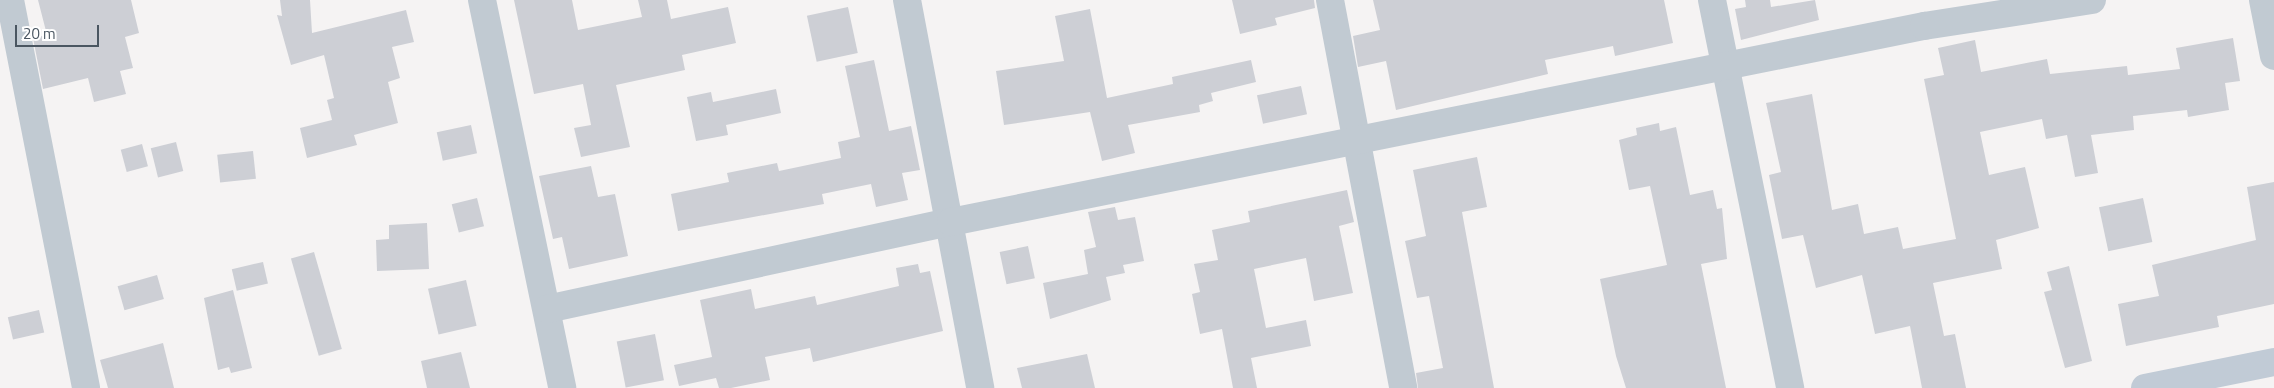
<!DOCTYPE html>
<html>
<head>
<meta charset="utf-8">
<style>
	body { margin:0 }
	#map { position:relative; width:2274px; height:388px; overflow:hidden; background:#f5f3f3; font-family:"Titillium Web",sans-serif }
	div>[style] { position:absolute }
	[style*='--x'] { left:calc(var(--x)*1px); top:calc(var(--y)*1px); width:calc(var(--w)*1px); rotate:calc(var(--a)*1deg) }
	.building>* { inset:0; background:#cdcfd5; transform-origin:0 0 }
	.street>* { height:28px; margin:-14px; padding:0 14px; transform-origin:14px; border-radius:14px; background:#c1cad2 }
	.secondary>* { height:28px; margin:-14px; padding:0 14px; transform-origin:14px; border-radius:14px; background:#c1cbd6 }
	span { translate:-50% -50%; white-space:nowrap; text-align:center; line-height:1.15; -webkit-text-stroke:4px #fff; paint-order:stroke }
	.scale { position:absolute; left:15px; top:25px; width:84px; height:22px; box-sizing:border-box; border:2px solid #4a5661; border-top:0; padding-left:6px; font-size:15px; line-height:18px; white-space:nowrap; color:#4a5661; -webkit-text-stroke:4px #fff; paint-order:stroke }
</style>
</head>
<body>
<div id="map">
	<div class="building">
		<div style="clip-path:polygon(38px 0,131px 0,139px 33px,125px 37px,133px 68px,120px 71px,126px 94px,94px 102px,88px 78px,43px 89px,33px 38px,47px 35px)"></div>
		<div style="clip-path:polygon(280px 0,310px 0,312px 33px,406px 10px,414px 42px,392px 47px,400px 78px,388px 82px,398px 123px,354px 135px,357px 145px,307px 158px,300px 128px,332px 120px,327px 100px,334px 98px,324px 55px,291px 65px,277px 15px,282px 16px)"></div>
		<div style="clip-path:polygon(514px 0,572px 0,578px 30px,642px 17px,638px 0,667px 0,671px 19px,728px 7px,736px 43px,682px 55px,685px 70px,616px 85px,630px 147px,581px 157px,574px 128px,591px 125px,583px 84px,534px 94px)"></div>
		<div style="clip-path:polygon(1232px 0,1314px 0,1315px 8px,1275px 18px,1277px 25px,1240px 34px)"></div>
		<div style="clip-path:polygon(1373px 0,1664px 0,1673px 43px,1615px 56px,1613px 46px,1545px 60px,1548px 74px,1396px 110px,1386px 61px,1358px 67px,1353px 36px,1380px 30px)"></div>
		<div style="clip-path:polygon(1745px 0,1770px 0,1771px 7px,1815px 0,1819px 20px,1741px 40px,1735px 9px,1746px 7px)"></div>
		<div style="left:848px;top:7px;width:47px;height:42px;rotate:78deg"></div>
		<div style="clip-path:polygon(1090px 9px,1107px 98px,1173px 84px,1172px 77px,1251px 60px,1256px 82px,1211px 93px,1213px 101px,1199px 105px,1200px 112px,1128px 125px,1135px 153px,1102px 161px,1090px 112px,1004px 125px,996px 71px,1064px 61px,1055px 16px)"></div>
		<div style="clip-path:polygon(2233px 38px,2240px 81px,2225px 83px,2229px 110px,2188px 117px,2187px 110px,2133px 116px,2134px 130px,2091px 135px,2098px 173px,2075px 177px,2067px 135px,2046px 139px,2042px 119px,1980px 132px,1989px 175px,2025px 167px,2039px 228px,1996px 240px,2002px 269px,1933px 283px,1944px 336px,1955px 334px,1966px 388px,1922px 388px,1910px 326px,1875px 334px,1862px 275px,1816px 288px,1803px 235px,1782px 239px,1769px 175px,1781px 172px,1766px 103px,1812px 94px,1832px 210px,1858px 204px,1864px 234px,1898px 227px,1903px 249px,1956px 239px,1924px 79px,1944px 75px,1938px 48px,1975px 40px,1981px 72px,2047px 59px,2050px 74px,2127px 66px,2128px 75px,2180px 69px,2176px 48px)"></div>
		<div style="clip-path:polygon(874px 60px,889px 131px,911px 126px,920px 170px,902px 173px,908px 200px,876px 207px,871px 184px,822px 194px,824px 204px,678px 231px,671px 194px,729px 182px,727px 173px,777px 163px,779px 171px,841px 158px,838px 142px,860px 137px,845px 66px)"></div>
		<div style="left:1301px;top:86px;width:29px;height:45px;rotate:78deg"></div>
		<div style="clip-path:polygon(776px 89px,781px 113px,726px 125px,728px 135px,696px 141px,687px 97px,711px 92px,713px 102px)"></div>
		<div style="clip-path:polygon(1659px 123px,1660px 131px,1676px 127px,1690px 195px,1713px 190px,1717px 209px,1722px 208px,1727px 259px,1701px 264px,1726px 388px,1626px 388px,1616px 356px,1600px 279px,1667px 265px,1650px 186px,1629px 190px,1619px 140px,1637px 135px,1636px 128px)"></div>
		<div style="left:471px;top:125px;width:29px;height:35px;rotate:78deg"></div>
		<div style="left:176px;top:142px;width:30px;height:26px;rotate:76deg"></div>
		<div style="left:142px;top:144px;width:23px;height:22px;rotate:75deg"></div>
		<div style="left:253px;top:151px;width:28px;height:36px;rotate:84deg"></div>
		<div style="clip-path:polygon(1477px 157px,1487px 207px,1462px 212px,1494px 388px,1418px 388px,1416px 373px,1443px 368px,1429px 296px,1417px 298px,1405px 241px,1426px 236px,1413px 170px)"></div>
		<div style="clip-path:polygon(591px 166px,598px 197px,615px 194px,628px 256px,569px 269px,562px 237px,553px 239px,539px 176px)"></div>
		<div style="clip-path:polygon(2274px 182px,2274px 304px,2217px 316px,2219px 327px,2126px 346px,2118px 304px,2159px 296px,2152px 265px,2256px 240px,2247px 187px)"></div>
		<div style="clip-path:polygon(1347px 190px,1354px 222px,1339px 226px,1353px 293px,1314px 301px,1306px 258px,1254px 269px,1266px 328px,1306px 320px,1311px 346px,1251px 358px,1257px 388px,1233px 388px,1222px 329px,1200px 334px,1192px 294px,1200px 292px,1194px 264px,1218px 260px,1212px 230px,1250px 222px,1248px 211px)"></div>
		<div style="left:477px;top:198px;width:29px;height:26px;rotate:76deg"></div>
		<div style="left:2143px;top:198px;width:45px;height:45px;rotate:78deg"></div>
		<div style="clip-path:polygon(1115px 207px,1118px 220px,1135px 217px,1144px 261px,1123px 265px,1125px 273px,1106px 277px,1111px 300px,1050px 319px,1043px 283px,1088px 274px,1084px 250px,1096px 247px,1088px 212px)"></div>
		<div style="clip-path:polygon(427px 223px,429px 269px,377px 271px,376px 240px,389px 239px,389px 225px)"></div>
		<div style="left:1028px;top:246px;width:33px;height:29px;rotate:78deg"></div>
		<div style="left:314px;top:252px;width:101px;height:24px;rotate:74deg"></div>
		<div style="left:263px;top:262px;width:22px;height:32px;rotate:77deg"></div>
		<div style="clip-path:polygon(918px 264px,920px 273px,930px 271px,943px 331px,813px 362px,810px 348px,765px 357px,770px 380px,731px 388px,719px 388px,716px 378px,679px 386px,674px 365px,712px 357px,700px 300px,751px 289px,755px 309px,815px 296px,817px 305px,899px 286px,896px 268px)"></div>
		<div style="clip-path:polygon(2069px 266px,2092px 361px,2065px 368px,2044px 292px,2052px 290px,2047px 272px)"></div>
		<div style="left:157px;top:275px;width:25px;height:41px;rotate:74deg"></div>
		<div style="left:466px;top:280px;width:47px;height:39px;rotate:77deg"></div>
		<div style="clip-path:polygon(233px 290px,252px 368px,231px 373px,229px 367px,218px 370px,204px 298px)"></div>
		<div style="left:39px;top:310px;width:23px;height:32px;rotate:77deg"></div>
		<div style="left:655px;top:334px;width:47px;height:39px;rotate:79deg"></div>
		<div style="clip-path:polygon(163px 343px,174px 388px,108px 388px,100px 360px)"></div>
		<div style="clip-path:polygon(461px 352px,470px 388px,427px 388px,421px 361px)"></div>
		<div style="clip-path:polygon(1087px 354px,1095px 388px,1022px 388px,1017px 368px)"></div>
	</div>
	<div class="street">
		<div style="--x:10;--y:0;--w:395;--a:78.9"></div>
		<div style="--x:482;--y:0;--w:396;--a:78.3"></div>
		<div style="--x:907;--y:0;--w:395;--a:79.3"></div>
		<div style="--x:1330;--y:0;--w:395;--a:79.3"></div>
		<div style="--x:1712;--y:0;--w:396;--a:78.6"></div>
		<div style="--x:2263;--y:0;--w:57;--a:78.9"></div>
		<div style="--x:547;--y:309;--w:413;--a:-12.2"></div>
		<div style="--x:951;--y:222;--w:993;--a:-11.39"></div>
		<div style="--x:1924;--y:26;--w:170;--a:-8.8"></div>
	</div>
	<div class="secondary">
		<div style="--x:2145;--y:388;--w:132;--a:-11.4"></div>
	</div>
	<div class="scale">20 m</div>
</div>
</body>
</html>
